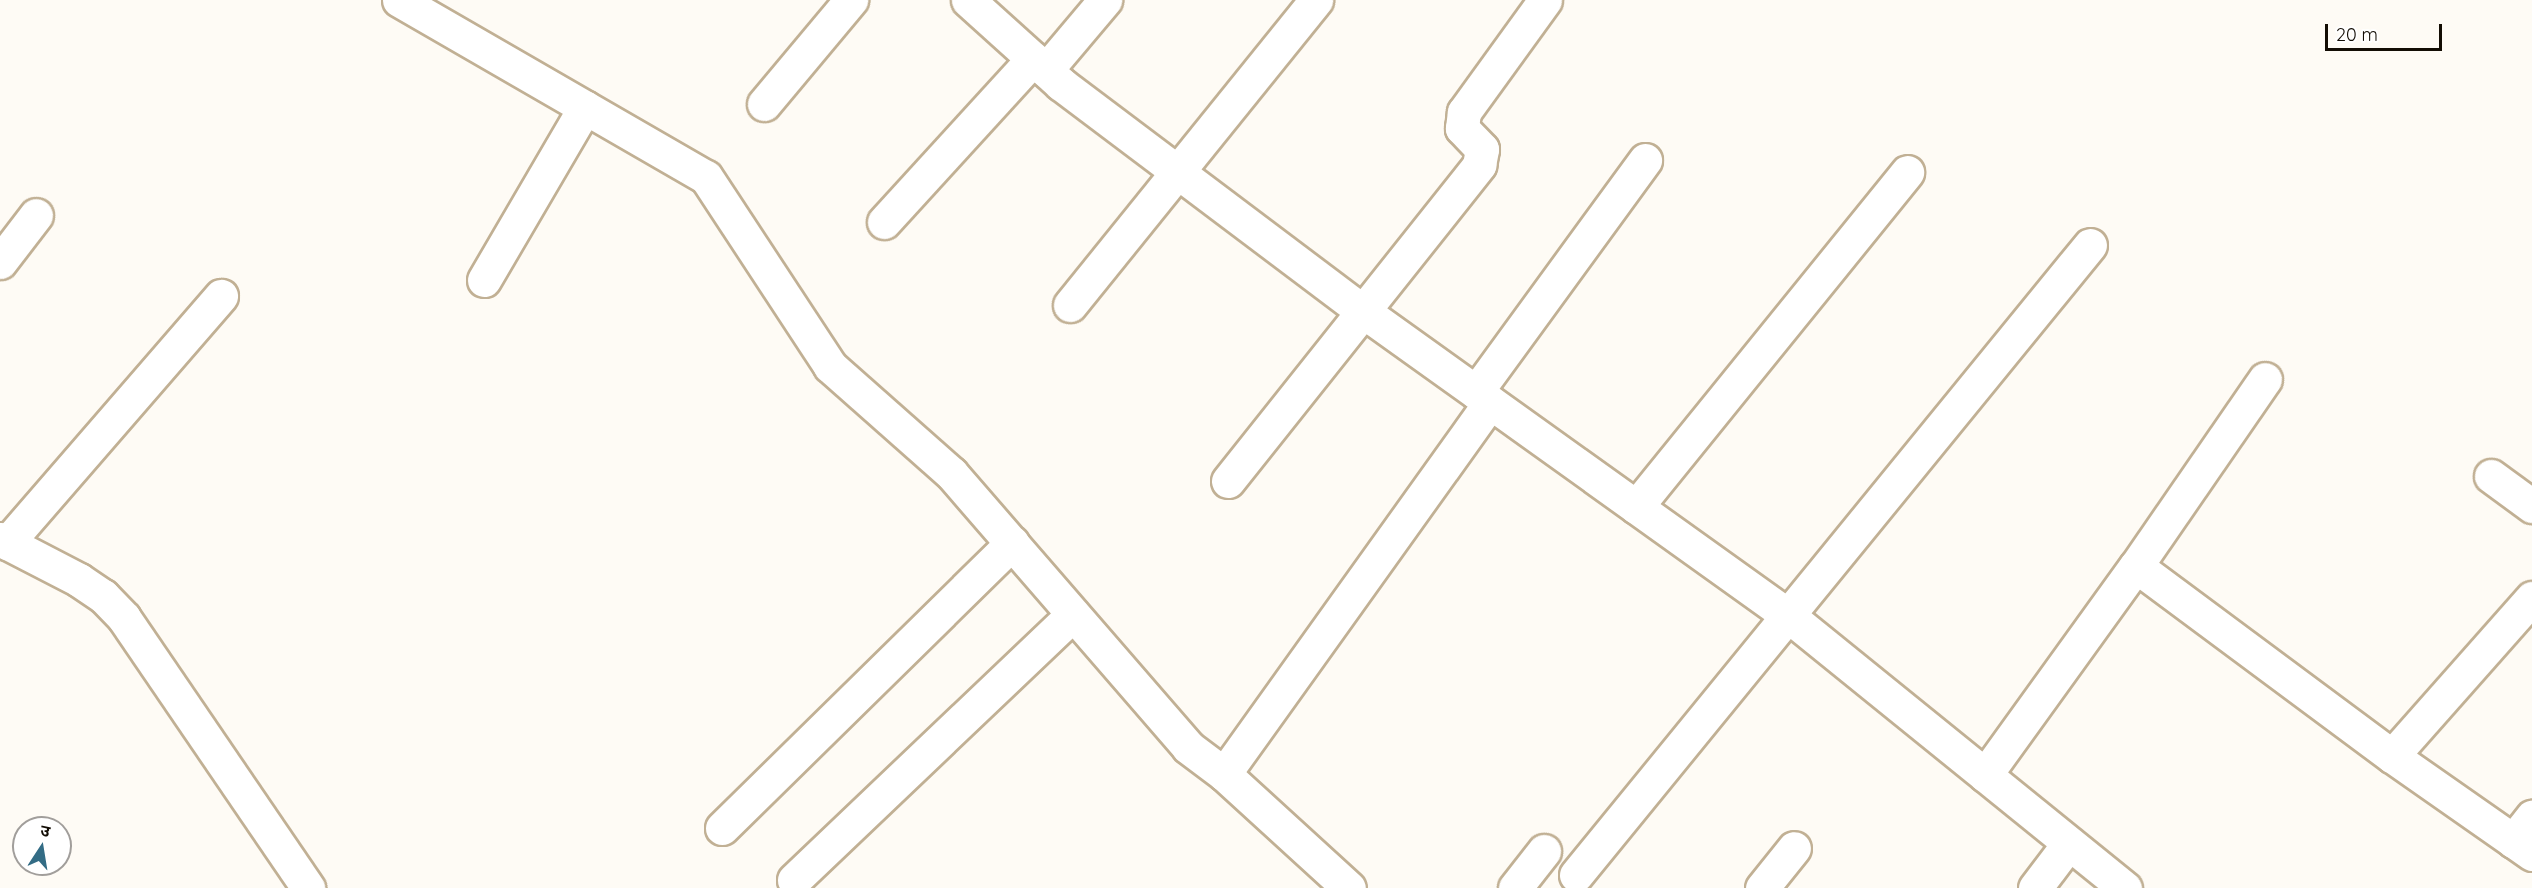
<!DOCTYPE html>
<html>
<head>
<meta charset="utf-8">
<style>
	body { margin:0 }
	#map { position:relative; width:2532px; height:888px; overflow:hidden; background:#fefbf5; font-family:Quicksand,"Noto Sans Devanagari",sans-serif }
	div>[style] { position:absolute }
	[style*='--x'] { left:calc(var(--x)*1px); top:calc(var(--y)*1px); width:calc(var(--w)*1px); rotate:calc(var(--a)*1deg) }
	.roads { filter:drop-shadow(2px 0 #c1b094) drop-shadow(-2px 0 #c1b094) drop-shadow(0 2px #c1b094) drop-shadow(0 -2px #c1b094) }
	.minor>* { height:33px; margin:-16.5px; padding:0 16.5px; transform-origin:16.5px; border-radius:16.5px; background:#fff }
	span { translate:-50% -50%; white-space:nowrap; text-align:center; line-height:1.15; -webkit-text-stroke:4.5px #fff; paint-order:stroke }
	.north { position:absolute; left:12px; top:816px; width:60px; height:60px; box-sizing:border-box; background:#fff; border:2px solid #a19e9b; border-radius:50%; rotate:12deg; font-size:16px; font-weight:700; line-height:24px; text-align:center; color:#130d04 }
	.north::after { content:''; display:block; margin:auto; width:21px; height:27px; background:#336c85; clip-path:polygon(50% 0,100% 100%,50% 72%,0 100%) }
	.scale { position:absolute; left:2325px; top:24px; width:117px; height:27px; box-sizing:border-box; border:3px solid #130d04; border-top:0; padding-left:8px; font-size:18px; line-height:21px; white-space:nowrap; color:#130d04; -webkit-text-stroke:4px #fff; paint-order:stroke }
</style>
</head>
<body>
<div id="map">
	<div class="roads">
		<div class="minor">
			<div style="--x:399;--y:0;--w:354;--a:30"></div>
			<div style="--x:706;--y:177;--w:226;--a:56.7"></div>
			<div style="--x:830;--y:366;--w:162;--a:41.5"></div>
			<div style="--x:951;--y:473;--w:362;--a:49.1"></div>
			<div style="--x:1188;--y:747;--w:45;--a:36.9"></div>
			<div style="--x:1224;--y:774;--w:169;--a:42.4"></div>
			<div style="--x:968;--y:0;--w:125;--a:42.1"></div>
			<div style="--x:1061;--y:84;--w:366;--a:37"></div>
			<div style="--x:1353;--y:304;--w:538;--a:35.61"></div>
			<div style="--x:1790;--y:617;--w:431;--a:39"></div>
			<div style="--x:1046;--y:70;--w:92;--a:-49.9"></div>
			<div style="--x:764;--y:104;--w:136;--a:-50.1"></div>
			<div style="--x:884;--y:222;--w:221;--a:-47.6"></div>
			<div style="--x:0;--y:262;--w:59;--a:-52.5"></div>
			<div style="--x:484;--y:280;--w:200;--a:-59.7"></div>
			<div style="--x:1070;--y:305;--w:392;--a:-51.1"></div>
			<div style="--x:1476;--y:392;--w:287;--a:-53.9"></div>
			<div style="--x:2491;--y:476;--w:51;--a:36.2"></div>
			<div style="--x:1228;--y:481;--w:404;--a:-51.5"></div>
			<div style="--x:1479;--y:165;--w:16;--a:-79"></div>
			<div style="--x:1482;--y:149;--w:29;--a:-134"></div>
			<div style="--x:1462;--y:128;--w:16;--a:-83"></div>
			<div style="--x:1464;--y:112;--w:138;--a:-54.1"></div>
			<div style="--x:1636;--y:507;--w:431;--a:-51"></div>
			<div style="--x:0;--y:539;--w:89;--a:27.4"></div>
			<div style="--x:79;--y:580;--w:29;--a:34"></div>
			<div style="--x:103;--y:596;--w:30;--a:46"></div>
			<div style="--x:124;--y:618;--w:327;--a:55.7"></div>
			<div style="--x:7;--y:543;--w:327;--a:-49.1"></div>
			<div style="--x:2136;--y:566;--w:227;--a:-55.4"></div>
			<div style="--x:2392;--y:756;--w:211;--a:-48.5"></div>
			<div style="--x:1224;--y:774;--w:457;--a:-54.4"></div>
			<div style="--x:1985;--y:775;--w:258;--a:-54.2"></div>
			<div style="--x:2136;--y:566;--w:319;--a:36.6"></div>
			<div style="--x:2392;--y:756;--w:171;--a:35"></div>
			<div style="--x:722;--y:828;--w:407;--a:-44.5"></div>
			<div style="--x:2513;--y:841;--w:31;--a:-52"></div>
			<div style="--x:1576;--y:875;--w:813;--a:-50.79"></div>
			<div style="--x:794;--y:880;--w:385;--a:-43.6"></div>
			<div style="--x:1515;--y:888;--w:47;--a:-51.9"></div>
			<div style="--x:1762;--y:888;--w:51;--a:-51.3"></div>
			<div style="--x:2035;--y:888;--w:56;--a:-52.9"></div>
		</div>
	</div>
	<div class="north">उ</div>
	<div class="scale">20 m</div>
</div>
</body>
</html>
